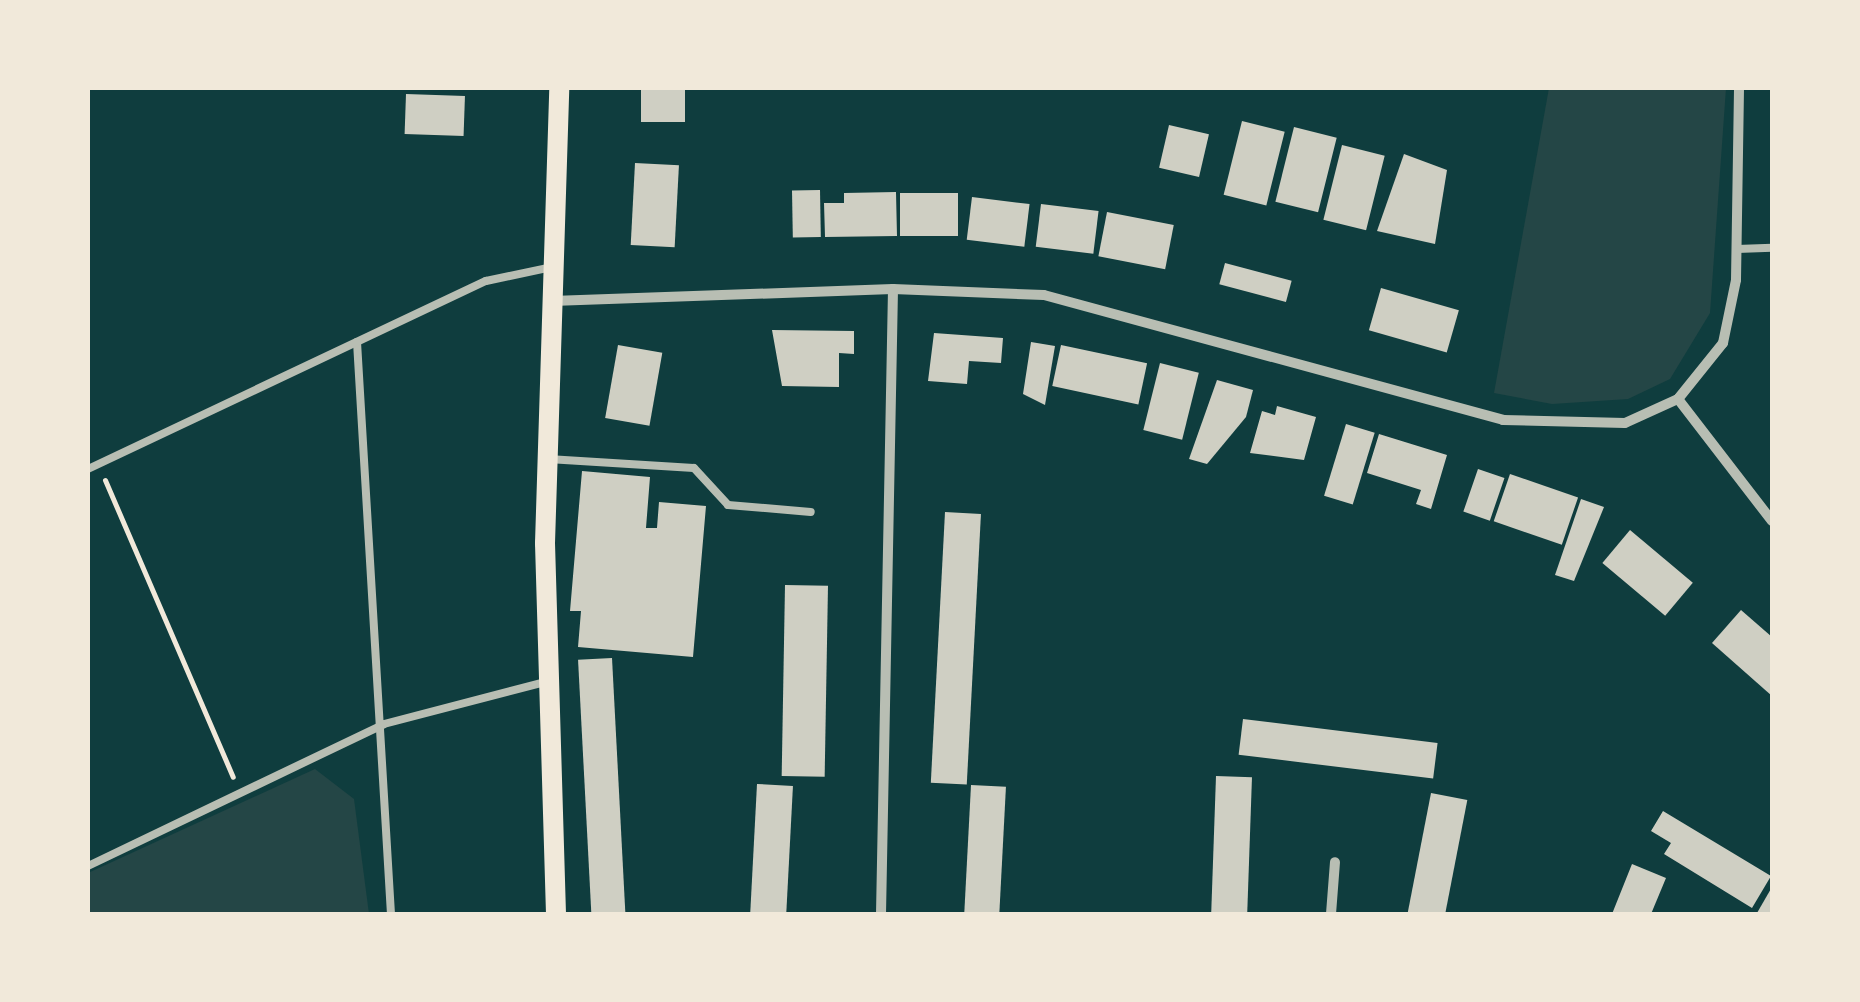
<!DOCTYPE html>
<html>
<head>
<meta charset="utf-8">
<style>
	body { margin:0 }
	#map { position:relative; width:1860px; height:1002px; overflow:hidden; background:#0f3d3e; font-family:Spectral,serif }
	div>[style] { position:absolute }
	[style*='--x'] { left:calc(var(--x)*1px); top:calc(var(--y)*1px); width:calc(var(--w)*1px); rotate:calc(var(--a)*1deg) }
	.green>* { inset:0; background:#244646 }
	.building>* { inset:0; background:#cfcfc3; transform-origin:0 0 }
	.path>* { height:5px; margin:-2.5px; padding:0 2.5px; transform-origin:2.5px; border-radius:2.5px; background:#f1e9da }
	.service>* { height:8px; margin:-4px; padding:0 4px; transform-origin:4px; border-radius:4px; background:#b8beb3 }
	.minor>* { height:10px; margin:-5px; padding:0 5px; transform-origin:5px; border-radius:5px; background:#b8beb3 }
	.secondary>* { height:20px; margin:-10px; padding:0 10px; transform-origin:10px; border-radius:10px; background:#f1e9da }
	span { translate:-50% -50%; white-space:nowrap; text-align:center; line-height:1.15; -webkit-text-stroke:10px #f1e9da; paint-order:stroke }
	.frame { position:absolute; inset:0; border:90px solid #f1e9da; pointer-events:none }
</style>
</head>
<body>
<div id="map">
	<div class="green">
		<div style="clip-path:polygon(1549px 88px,1726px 88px,1710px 313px,1670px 379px,1628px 399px,1552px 404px,1494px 393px)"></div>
		<div style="clip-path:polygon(315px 769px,354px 799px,369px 914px,88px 914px,88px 873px)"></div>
	</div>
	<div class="building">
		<div style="left:641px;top:88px;width:44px;height:34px"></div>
		<div style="left:406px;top:94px;width:59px;height:40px;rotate:2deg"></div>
		<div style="left:1242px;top:121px;width:44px;height:76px;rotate:14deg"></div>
		<div style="left:1169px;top:125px;width:41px;height:44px;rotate:13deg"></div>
		<div style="left:1294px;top:127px;width:44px;height:77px;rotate:14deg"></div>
		<div style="left:1342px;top:145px;width:44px;height:77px;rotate:14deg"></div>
		<div style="clip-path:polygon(1404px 154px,1447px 170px,1435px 244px,1377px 231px)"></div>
		<div style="left:635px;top:163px;width:44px;height:82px;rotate:3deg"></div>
		<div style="left:820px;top:190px;width:47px;height:28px;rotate:89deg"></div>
		<div style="clip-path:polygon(896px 192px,897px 236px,825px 237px,824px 203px,844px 203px,844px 193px)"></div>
		<div style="left:900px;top:193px;width:58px;height:43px"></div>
		<div style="left:972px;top:197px;width:58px;height:43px;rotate:7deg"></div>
		<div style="left:1041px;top:204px;width:58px;height:43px;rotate:7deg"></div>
		<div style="left:1107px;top:212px;width:68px;height:45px;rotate:11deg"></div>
		<div style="left:1225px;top:263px;width:69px;height:22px;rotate:15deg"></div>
		<div style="left:1381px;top:288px;width:81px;height:44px;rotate:16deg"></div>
		<div style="clip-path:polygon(772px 330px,854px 331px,854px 354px,839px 353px,839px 387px,782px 386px)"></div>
		<div style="clip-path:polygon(934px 333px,1003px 338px,1001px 363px,969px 361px,967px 384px,928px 381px)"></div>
		<div style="clip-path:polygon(1031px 342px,1055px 346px,1045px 405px,1023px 394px)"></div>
		<div style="left:618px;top:345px;width:45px;height:74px;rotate:10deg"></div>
		<div style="left:1061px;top:345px;width:88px;height:42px;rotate:12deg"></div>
		<div style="left:1160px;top:363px;width:40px;height:69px;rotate:14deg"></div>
		<div style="clip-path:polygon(1217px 380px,1253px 390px,1246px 417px,1207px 464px,1189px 459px)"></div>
		<div style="clip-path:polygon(1277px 406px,1316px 417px,1304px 460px,1250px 453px,1262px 411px,1275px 415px)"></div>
		<div style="left:1346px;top:424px;width:30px;height:75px;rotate:17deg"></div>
		<div style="clip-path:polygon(1379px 434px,1447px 455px,1431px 509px,1416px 504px,1421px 490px,1367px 473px)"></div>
		<div style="left:1478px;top:469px;width:28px;height:45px;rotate:19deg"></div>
		<div style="clip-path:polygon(582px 471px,650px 477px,646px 528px,657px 528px,659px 502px,706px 506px,693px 657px,578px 647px,581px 611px,570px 611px)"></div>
		<div style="left:1510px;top:474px;width:72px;height:50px;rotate:19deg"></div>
		<div style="clip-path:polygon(1581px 499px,1604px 507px,1574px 581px,1555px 575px)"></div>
		<div style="left:945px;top:512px;width:36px;height:271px;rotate:3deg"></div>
		<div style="left:1630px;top:530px;width:82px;height:43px;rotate:40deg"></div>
		<div style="left:785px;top:585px;width:43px;height:191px;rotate:1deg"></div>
		<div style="clip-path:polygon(1741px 610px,1772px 637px,1772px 696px,1712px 643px)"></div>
		<div style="left:612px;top:658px;width:256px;height:34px;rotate:87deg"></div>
		<div style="left:1243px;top:719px;width:196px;height:36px;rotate:7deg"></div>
		<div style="left:1216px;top:776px;width:36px;height:138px;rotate:2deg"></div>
		<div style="left:757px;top:784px;width:36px;height:130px;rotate:3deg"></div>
		<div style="left:971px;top:785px;width:35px;height:129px;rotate:3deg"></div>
		<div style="left:1431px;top:793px;width:37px;height:124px;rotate:11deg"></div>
		<div style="clip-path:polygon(1663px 811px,1771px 876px,1752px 908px,1664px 854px,1671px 843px,1651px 831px)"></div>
		<div style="clip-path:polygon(1632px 864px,1666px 878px,1651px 914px,1612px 914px)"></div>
		<div style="clip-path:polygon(1772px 887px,1772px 914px,1759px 914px,1757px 913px)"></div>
	</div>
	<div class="path">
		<div style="--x:105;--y:480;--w:323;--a:66.7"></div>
	</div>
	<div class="service">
		<div style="--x:1737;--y:249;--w:35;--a:-2"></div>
		<div style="--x:357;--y:342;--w:573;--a:86.6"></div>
		<div style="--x:548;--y:459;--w:146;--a:3.5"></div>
		<div style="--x:694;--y:468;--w:50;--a:47.4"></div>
		<div style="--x:728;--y:505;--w:83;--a:4.8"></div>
		<div style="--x:88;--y:469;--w:440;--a:-25.3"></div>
		<div style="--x:486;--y:281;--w:67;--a:-12"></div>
		<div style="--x:88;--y:866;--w:328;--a:-25.6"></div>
		<div style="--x:384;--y:724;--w:166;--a:-14.6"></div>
	</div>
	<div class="minor">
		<div style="--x:552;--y:301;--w:341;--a:-2"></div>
		<div style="--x:893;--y:289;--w:151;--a:2.3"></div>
		<div style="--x:1044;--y:295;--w:476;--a:15.2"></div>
		<div style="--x:1503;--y:420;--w:122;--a:1.4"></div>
		<div style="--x:1625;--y:423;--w:58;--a:-24.4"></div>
		<div style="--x:1678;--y:399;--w:72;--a:-51.2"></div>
		<div style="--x:1723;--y:343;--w:64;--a:-78.3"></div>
		<div style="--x:1736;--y:280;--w:192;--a:-89.1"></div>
		<div style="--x:1678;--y:399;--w:154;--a:52.4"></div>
		<div style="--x:881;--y:914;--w:625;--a:-88.9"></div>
		<div style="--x:1331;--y:914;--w:52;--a:-85.6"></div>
	</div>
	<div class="secondary">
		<div style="--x:556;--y:914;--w:371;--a:-91.7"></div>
		<div style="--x:545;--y:543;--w:455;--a:-88.2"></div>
	</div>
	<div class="frame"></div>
</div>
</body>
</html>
